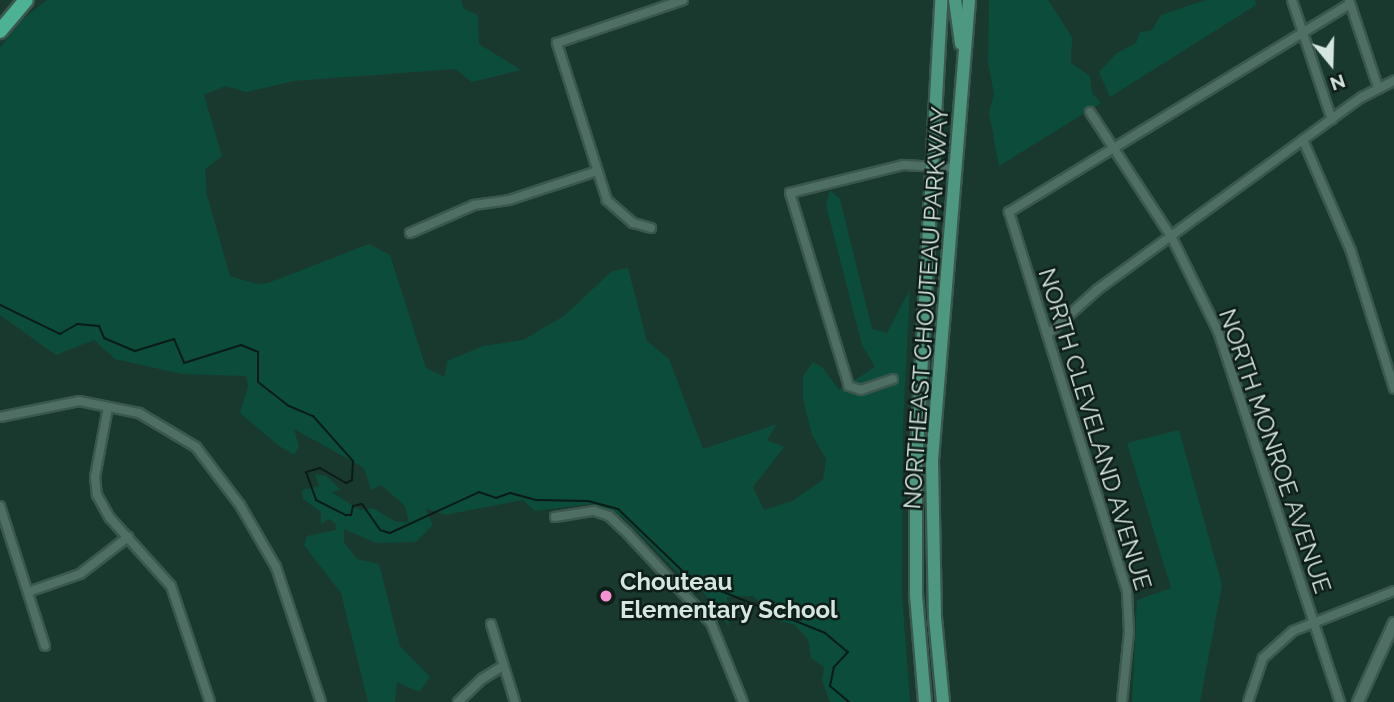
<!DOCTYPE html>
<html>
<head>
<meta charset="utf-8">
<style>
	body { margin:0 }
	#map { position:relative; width:1394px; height:702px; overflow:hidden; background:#19392e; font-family:Raleway,sans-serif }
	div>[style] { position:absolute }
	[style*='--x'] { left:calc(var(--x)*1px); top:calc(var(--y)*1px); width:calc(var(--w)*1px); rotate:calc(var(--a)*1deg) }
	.green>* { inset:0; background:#0c4c3b }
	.stream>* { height:2px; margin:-1px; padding:0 1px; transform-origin:1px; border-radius:1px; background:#0b1b16 }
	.roads { filter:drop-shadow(2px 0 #3b574e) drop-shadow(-2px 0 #3b574e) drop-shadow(0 2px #3b574e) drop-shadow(0 -2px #3b574e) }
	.minor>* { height:8px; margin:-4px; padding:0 4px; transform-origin:4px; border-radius:4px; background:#4f6f64 }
	.tertiary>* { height:10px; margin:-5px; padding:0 5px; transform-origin:5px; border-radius:5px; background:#4f6f64 }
	.primary>* { height:12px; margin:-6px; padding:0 6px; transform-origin:6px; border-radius:6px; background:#4e9780 }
	.motorway>* { height:14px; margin:-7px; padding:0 7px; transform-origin:7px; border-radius:7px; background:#4db293 }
	.dots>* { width:19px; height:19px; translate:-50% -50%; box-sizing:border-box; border:4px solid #0f1d18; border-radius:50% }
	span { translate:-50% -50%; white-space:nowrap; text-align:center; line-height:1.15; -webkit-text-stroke:5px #0f1d18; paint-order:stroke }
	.street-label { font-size:24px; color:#d4e6df }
	.poi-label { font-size:24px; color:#d4e6df; font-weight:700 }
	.left { translate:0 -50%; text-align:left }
	.north { position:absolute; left:1296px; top:28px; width:70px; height:70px; -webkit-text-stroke:5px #0f1d18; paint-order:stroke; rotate:161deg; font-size:19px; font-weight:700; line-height:28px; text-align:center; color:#d4e6df }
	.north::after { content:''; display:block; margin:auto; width:24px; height:32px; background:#d4e6df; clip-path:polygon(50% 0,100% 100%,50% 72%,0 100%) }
</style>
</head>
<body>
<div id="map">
	<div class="green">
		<div style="clip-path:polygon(47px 0,461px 0,464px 9px,478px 15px,479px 44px,521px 70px,472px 82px,455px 69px,294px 81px,246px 92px,225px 86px,204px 95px,222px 156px,205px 169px,207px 195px,230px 276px,257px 284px,268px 283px,369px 244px,390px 255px,426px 368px,445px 377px,447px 361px,483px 346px,523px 340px,564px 316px,612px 271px,628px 268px,647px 341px,669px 359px,703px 449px,777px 424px,767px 440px,784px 447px,753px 487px,764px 510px,792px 501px,823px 480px,826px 459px,812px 435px,803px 399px,803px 376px,813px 362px,822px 367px,839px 390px,875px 367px,862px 345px,826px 205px,830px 190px,840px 199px,872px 329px,887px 333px,910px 289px,903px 423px,902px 595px,910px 702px,830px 702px,822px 680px,824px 667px,811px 658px,808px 640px,795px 625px,779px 621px,753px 596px,727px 597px,729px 627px,701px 589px,680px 575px,623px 517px,591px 504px,535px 511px,523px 500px,445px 515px,425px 508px,433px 525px,416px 542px,376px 543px,344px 529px,344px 542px,357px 559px,379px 564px,400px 646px,430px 677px,419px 692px,397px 682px,395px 702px,368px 702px,341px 593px,304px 545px,307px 536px,336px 530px,335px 523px,329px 519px,321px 524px,321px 512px,303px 499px,302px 490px,319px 486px,315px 474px,326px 476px,341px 490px,331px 492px,360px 510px,373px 508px,396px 522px,409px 522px,405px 506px,381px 485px,371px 490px,364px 468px,294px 429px,299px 447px,294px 455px,279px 446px,240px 413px,248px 387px,246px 376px,182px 374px,115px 359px,94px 340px,56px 355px,0 315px,0 48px,22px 20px)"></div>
		<div style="clip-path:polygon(989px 0,1048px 0,1072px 37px,1071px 63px,1090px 76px,1092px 93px,1101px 103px,999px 166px,989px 113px,994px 94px,988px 62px)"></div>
		<div style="clip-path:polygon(1206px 0,1255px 0,1256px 5px,1110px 97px,1099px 72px,1117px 53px,1136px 43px,1140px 32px,1152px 30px,1161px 15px)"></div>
		<div style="clip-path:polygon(1179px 430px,1222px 585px,1200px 702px,1132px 702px,1137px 600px,1171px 588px,1127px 443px)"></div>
	</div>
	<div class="stream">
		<div style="--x:0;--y:305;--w:67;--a:25.8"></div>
		<div style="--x:60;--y:334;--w:20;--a:-30"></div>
		<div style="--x:77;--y:324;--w:22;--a:5"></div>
		<div style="--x:99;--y:326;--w:13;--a:67"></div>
		<div style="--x:104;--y:338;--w:34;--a:23"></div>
		<div style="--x:135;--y:351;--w:41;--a:-17.1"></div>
		<div style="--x:174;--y:339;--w:26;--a:67"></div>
		<div style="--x:184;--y:363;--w:60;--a:-17.5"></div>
		<div style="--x:241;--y:345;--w:18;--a:22"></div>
		<div style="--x:258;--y:352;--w:30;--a:90"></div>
		<div style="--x:258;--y:382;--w:39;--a:38"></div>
		<div style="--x:289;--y:406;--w:26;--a:23"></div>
		<div style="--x:313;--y:416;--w:60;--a:48.4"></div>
		<div style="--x:353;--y:461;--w:19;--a:93"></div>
		<div style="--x:352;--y:480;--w:7;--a:153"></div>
		<div style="--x:346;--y:483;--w:30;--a:-150"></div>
		<div style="--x:320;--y:468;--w:15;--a:164"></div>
		<div style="--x:306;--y:472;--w:30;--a:70"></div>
		<div style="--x:316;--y:500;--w:34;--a:27"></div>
		<div style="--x:346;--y:515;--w:5;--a:0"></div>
		<div style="--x:351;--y:515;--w:9;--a:-77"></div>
		<div style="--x:353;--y:506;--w:9;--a:-13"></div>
		<div style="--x:362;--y:504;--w:32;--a:55"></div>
		<div style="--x:380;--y:530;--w:10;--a:17"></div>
		<div style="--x:390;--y:533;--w:98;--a:-24.7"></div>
		<div style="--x:479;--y:492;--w:18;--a:19"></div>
		<div style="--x:496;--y:498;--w:15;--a:-20"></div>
		<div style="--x:510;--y:493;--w:27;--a:15"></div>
		<div style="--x:536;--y:500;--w:52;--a:1.1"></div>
		<div style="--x:588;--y:501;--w:31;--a:15"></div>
		<div style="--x:618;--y:509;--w:101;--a:43.8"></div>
		<div style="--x:691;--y:579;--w:144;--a:21.9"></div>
		<div style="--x:825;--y:633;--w:30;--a:40"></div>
		<div style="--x:848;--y:652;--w:21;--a:133"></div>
		<div style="--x:834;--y:667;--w:19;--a:102"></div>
		<div style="--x:830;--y:686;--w:25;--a:40"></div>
	</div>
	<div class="roads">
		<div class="minor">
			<div style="--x:1292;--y:0;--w:126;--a:71.6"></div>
			<div style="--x:1349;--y:0;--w:92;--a:71.6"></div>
			<div style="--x:1090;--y:112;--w:150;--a:56.9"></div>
			<div style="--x:1172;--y:238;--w:104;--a:63.7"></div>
			<div style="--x:1218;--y:331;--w:391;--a:71.8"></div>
			<div style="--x:1303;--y:140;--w:121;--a:66.6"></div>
			<div style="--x:1351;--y:251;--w:144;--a:72.6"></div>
			<div style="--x:651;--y:228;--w:19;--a:-164"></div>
			<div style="--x:633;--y:223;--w:35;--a:-139"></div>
			<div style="--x:607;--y:200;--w:165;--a:-107.7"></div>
			<div style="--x:557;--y:43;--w:133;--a:-18.8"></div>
			<div style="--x:410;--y:233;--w:70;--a:-23.6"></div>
			<div style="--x:474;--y:205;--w:35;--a:-8"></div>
			<div style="--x:509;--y:200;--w:89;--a:-18.2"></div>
			<div style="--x:1048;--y:334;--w:66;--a:-41.9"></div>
			<div style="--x:1097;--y:290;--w:328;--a:-36.1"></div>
			<div style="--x:1362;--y:97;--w:36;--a:-27"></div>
			<div style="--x:893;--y:379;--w:34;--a:161"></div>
			<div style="--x:861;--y:390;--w:13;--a:-162"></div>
			<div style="--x:849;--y:386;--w:202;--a:-107"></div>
			<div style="--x:790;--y:193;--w:116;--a:-13.9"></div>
			<div style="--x:903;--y:165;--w:54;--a:3.2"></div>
			<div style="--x:108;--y:407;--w:71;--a:100.5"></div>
			<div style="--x:95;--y:477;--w:18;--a:84"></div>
			<div style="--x:97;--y:495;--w:26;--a:61"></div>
			<div style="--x:110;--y:518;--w:91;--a:48.1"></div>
			<div style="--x:171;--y:586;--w:122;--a:71.4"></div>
			<div style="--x:0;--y:417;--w:81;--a:-11.4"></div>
			<div style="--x:79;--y:401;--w:61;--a:11.3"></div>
			<div style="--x:139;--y:413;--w:66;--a:30.8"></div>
			<div style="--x:196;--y:447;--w:73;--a:52.8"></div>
			<div style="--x:240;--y:505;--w:72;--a:59.9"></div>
			<div style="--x:276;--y:567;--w:142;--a:71.6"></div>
			<div style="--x:0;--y:506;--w:147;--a:72.2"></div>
			<div style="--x:555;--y:517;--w:39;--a:-9"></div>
			<div style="--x:594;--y:511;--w:16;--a:18"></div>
			<div style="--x:609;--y:516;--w:26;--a:43"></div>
			<div style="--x:628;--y:534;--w:122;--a:47"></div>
			<div style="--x:711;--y:623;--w:85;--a:67.9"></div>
			<div style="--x:28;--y:592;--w:55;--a:-19.1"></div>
			<div style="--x:80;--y:574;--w:61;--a:-37.6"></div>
			<div style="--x:491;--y:624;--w:82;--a:72.9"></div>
			<div style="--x:458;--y:702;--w:33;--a:-44"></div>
			<div style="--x:482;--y:679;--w:25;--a:-32"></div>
			<div style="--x:1122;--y:702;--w:70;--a:-84.3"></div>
			<div style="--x:1129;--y:632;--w:41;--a:-92.8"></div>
			<div style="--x:1127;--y:591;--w:397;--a:-107.3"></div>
			<div style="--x:1009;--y:212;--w:399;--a:-31.4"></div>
			<div style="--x:1248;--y:702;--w:46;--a:-71.2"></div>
			<div style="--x:1263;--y:658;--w:40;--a:-42"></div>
			<div style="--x:1293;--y:631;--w:109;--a:-21.6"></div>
		</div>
		<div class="tertiary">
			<div style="--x:1358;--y:702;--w:87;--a:-65.5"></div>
		</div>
		<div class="primary">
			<div style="--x:955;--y:0;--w:44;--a:82.2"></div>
			<div style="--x:925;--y:702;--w:108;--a:-94.8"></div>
			<div style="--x:916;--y:594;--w:126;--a:-90"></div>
			<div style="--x:916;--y:468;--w:469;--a:-86.9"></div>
			<div style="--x:943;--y:702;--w:85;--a:-95.4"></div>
			<div style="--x:935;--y:617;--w:157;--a:-91.1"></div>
			<div style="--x:932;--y:460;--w:461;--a:-85.4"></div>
		</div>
		<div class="motorway">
			<div style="--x:0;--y:31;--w:40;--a:-50"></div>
		</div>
	</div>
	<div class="dots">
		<div style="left:606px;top:596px;background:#f591d3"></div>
	</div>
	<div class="street-label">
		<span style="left:926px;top:308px;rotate:-86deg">NORTHEAST CHOUTEAU PARKWAY</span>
		<span style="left:1095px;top:429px;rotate:73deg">NORTH CLEVELAND AVENUE</span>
		<span style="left:1275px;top:451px;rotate:71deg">NORTH MONROE AVENUE</span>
	</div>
	<div class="poi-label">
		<span class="left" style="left:620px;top:596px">Chouteau<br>Elementary School</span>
	</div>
	<div class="north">N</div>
</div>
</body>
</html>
